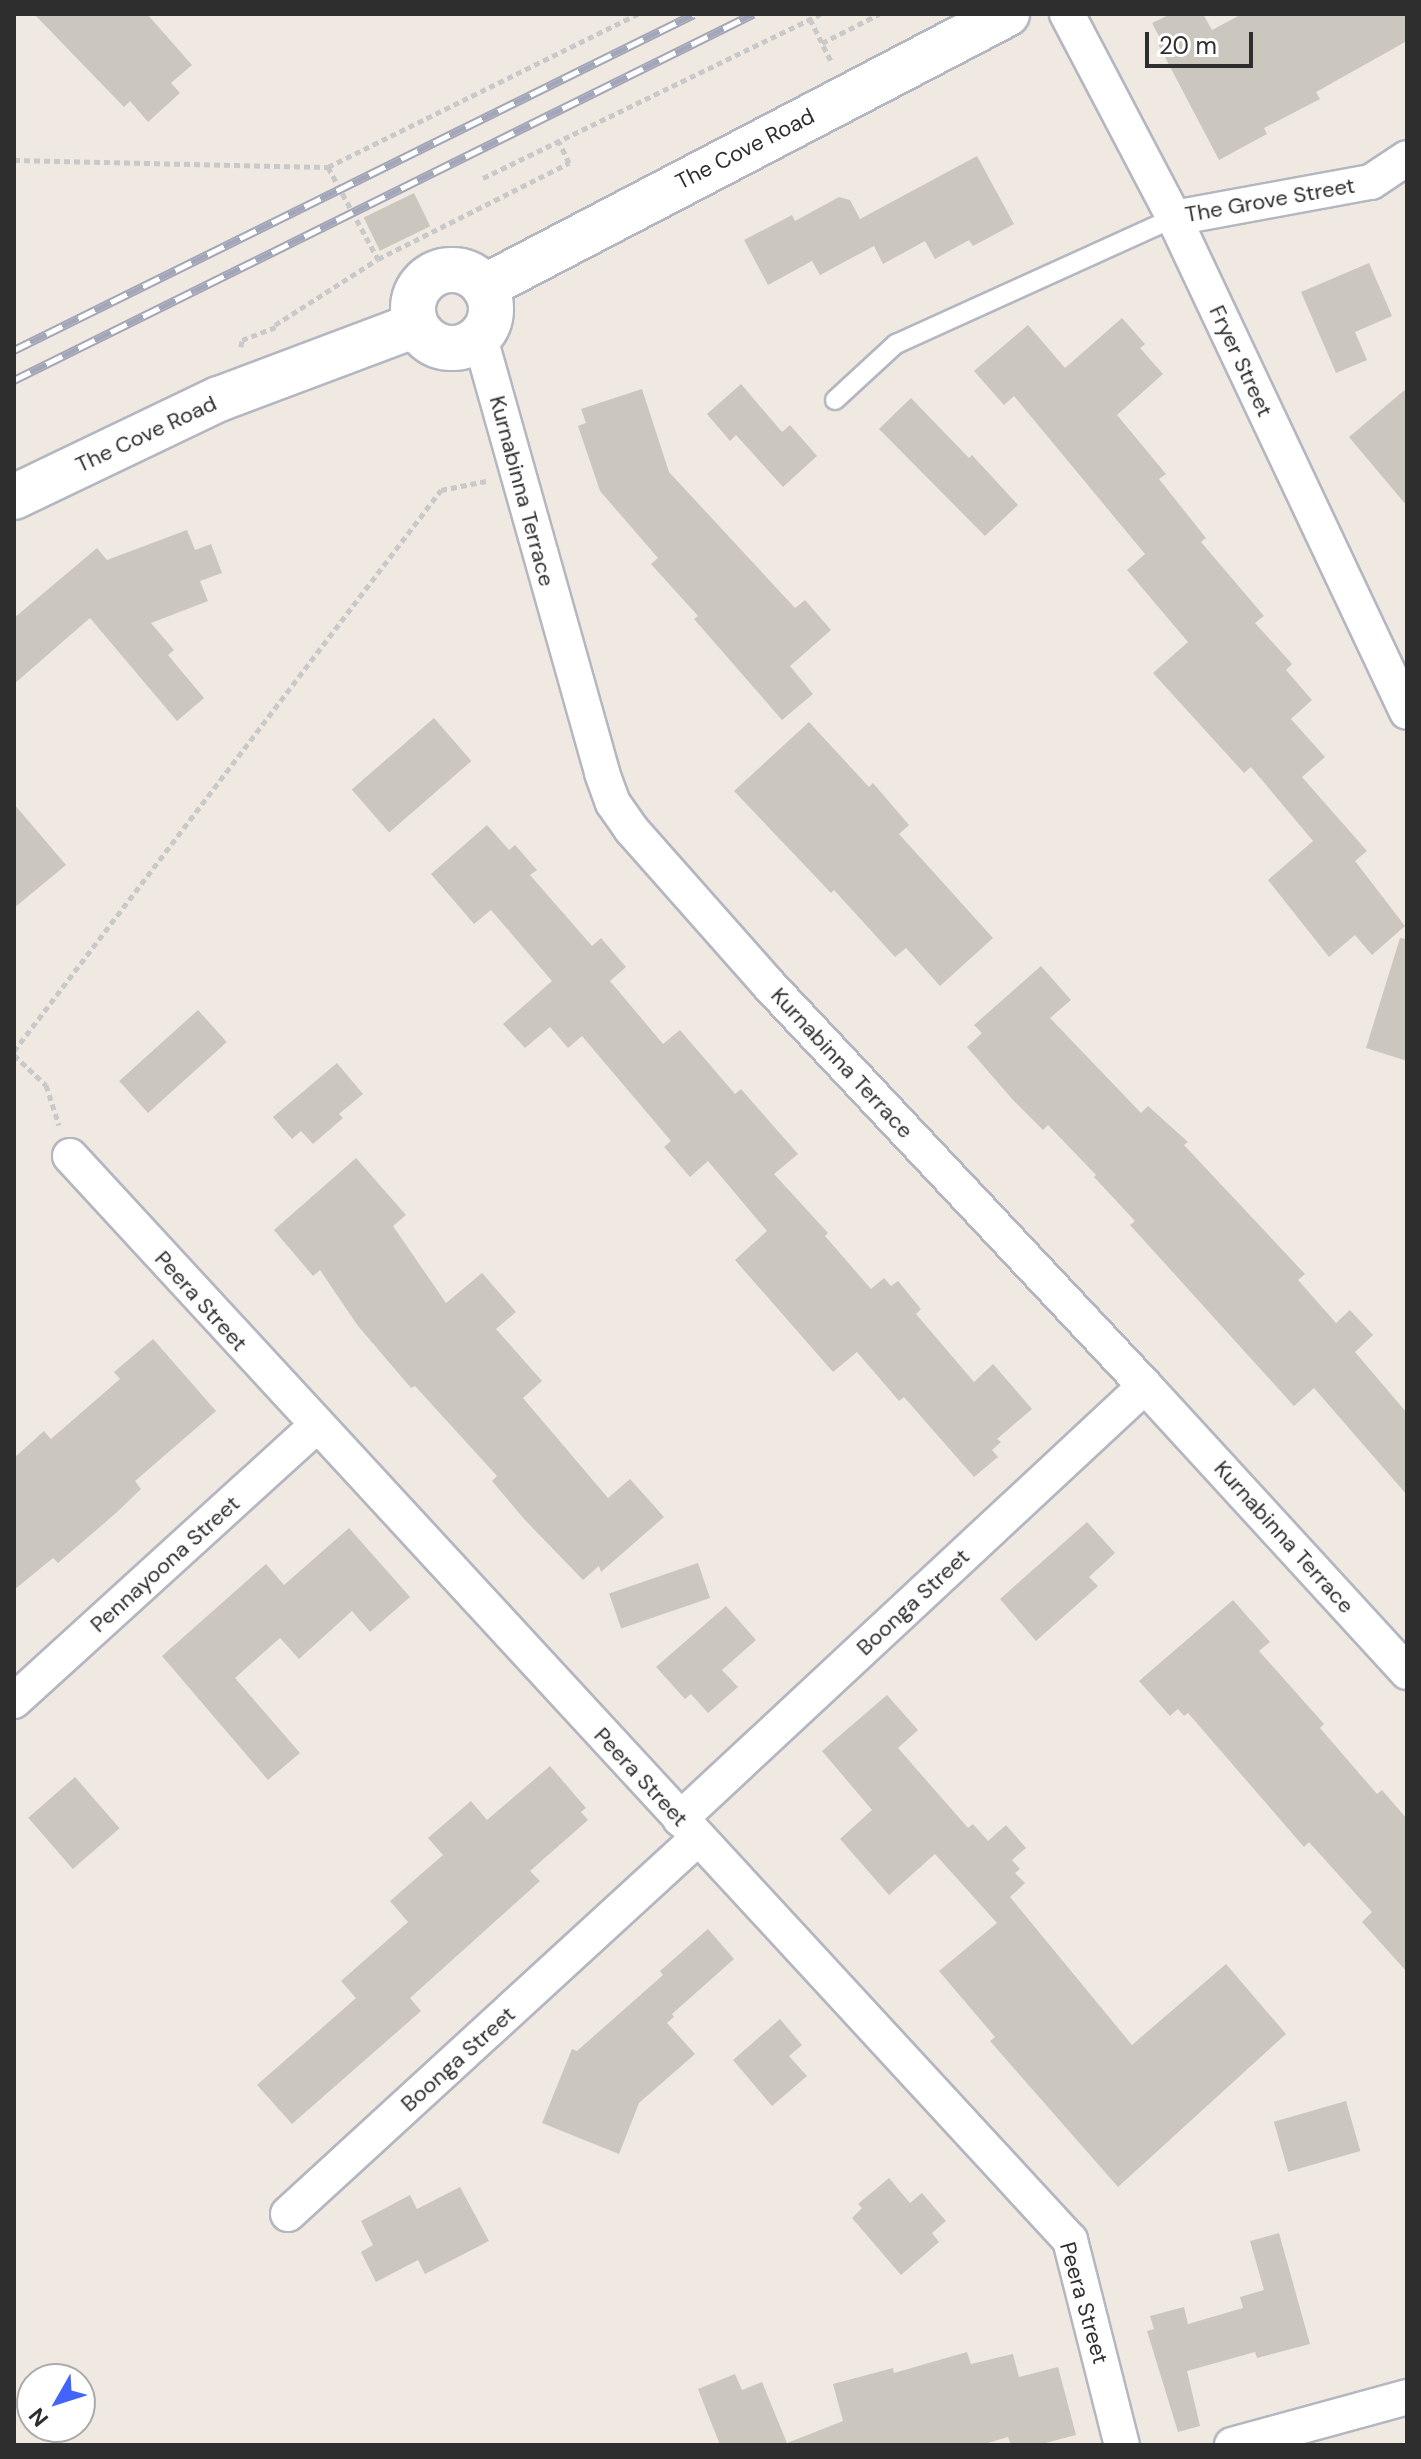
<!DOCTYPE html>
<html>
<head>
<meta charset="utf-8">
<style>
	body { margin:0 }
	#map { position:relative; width:1421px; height:2459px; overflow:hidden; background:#efe9e1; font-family:"DM Sans",sans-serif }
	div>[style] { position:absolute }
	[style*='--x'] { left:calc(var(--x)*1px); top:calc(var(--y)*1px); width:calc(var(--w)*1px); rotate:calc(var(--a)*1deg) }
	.building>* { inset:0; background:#cbc7bf; transform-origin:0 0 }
	.path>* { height:5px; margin-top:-2.5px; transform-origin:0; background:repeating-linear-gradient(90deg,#c9c9c9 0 6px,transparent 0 10px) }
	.roads { filter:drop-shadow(2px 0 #b4b7c1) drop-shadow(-2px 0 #b4b7c1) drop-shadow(0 2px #b4b7c1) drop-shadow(0 -2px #b4b7c1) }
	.service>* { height:18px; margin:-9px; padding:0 9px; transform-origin:9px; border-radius:9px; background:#fff }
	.minor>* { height:34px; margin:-17px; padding:0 17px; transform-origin:17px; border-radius:17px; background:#fff }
	.tertiary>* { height:44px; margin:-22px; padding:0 22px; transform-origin:22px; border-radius:22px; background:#fff }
	.tertiary>.ring { margin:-22px; padding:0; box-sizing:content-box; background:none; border:44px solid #fff; border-radius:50% }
	.rail>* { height:9px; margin-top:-4.5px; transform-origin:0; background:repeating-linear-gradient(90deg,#fff 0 18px,#a3a6b8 0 36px); box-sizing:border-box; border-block:2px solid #a3a6b8 }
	span { translate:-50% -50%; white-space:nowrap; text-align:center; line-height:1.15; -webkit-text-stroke:7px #fff; paint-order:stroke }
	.street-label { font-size:22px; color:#2e2e2e }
	.frame { position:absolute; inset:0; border:16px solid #2e2e2e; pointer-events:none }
	.north { position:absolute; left:16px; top:2363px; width:80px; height:80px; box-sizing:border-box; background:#fff; border:2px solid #ababab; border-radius:50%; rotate:231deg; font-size:22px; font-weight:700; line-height:32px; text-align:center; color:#2e2e2e }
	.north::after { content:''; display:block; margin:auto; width:28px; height:36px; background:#4264fb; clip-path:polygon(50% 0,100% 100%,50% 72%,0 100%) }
	.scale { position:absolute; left:1145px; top:32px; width:108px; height:36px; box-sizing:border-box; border:4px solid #2e2e2e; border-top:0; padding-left:10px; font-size:24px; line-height:28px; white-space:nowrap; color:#2e2e2e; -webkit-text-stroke:6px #fff; paint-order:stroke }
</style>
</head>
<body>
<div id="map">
	<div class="building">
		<div style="clip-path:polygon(34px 14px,147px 14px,192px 65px,171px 83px,180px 93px,148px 122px,130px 101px,124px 107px)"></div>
		<div style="clip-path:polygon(1171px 14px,1203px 14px,1212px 30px,1242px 14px,1407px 14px,1407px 41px,1316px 92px,1320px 99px,1264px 128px,1267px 134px,1219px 160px,1157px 42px,1161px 40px,1152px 23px)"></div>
		<div style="clip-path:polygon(977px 156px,1014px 224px,973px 246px,969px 240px,935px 259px,925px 241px,883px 264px,874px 246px,820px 275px,812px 261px,768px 285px,744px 240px,792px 215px,795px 221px,839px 197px,850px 200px,860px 219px)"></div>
		<div style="left:414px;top:193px;width:37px;height:56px;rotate:64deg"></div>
		<div style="clip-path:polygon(1369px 263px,1392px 316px,1355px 332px,1367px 360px,1336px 373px,1301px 292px)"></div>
		<div style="clip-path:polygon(1122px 318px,1145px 344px,1140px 348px,1163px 374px,1117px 415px,1166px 474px,1159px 479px,1206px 538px,1201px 542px,1264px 616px,1255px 623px,1292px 664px,1286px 670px,1312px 700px,1291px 719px,1325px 757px,1302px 777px,1367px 851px,1355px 861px,1405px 926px,1372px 955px,1355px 935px,1329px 957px,1268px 880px,1313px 841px,1251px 767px,1244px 773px,1153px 673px,1188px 642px,1127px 570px,1145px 554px,1014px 396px,1004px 405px,974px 371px,1028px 325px,1065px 368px)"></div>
		<div style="clip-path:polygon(741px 384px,782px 432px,790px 425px,817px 456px,783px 487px,736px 435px,730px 441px,707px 414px)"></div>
		<div style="clip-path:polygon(1407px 388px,1407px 506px,1349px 437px)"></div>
		<div style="clip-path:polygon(642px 389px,669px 472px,795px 608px,805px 600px,831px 630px,790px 666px,813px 694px,782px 720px,694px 619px,698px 616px,651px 564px,658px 558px,600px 491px,578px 426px,586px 423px,581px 409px)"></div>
		<div style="clip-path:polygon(911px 398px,969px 458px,972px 455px,1018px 505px,985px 536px,879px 429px)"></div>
		<div style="clip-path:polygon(187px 530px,195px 550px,211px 544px,222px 573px,200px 581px,208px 601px,151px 623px,174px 650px,168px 655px,204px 698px,177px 721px,90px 618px,14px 684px,14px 618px,97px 548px,107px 560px)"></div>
		<div style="left:434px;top:718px;width:57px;height:109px;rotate:49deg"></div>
		<div style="clip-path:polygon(809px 722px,869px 787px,873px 783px,909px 825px,899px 834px,993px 938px,940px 986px,906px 948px,895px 957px,834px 890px,831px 893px,734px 791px)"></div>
		<div style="clip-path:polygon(14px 804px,66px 865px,14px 908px)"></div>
		<div style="clip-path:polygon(487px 825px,509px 850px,515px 845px,537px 870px,530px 875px,592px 946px,601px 938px,626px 967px,610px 981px,663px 1044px,680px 1030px,735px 1094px,741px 1089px,798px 1154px,774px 1174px,828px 1233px,825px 1236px,871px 1289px,884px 1278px,891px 1286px,898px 1281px,921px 1309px,916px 1314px,974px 1382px,993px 1364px,1032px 1409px,997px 1439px,1001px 1442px,992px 1450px,998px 1457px,974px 1477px,904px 1397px,899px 1401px,857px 1352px,833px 1372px,735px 1260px,767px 1231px,708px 1161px,690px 1177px,664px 1147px,671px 1141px,582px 1036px,568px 1048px,550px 1027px,525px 1048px,503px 1024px,552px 981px,491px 910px,474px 924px,431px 874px)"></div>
		<div style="clip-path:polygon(1400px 938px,1407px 939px,1407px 1061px,1366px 1048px)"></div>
		<div style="clip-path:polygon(1041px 966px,1071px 1000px,1050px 1018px,1141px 1113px,1148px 1106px,1188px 1142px,1184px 1145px,1305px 1274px,1298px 1280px,1336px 1323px,1350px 1310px,1373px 1335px,1355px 1352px,1407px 1413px,1407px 1495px,1314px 1388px,1294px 1406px,1130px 1225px,1135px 1221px,1094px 1177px,1096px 1175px,1048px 1125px,1043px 1130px,1013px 1100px,967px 1047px,982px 1033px,974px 1025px)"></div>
		<div style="left:198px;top:1010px;width:43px;height:106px;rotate:48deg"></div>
		<div style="clip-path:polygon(337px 1063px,363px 1094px,339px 1114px,343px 1118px,313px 1144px,301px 1131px,292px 1139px,273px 1117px)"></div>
		<div style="clip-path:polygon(356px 1158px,406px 1215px,393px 1226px,446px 1303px,482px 1273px,516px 1312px,496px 1329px,542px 1381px,523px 1398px,608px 1498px,630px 1479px,664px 1517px,601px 1572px,599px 1566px,583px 1580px,525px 1520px,492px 1481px,497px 1476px,415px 1386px,411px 1388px,358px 1326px,320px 1270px,313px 1276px,274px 1230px)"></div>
		<div style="clip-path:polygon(153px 1339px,216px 1411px,135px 1481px,141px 1489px,116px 1513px,58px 1563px,53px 1558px,14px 1590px,14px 1458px,44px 1431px,51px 1439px,120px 1379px,114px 1372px)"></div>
		<div style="clip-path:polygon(1087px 1522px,1115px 1553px,1089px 1577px,1098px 1586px,1036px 1641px,1000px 1599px)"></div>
		<div style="clip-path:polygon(349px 1528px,410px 1597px,370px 1632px,352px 1611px,299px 1659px,280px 1638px,235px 1678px,300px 1753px,268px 1780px,162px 1656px,266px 1564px,284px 1585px)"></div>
		<div style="left:698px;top:1563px;width:37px;height:94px;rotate:71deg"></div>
		<div style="clip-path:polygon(1233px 1600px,1270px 1642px,1259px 1651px,1324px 1724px,1320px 1728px,1377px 1794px,1382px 1790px,1407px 1819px,1407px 1972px,1362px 1922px,1372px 1912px,1309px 1842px,1304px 1847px,1188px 1713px,1184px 1716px,1178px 1709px,1170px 1716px,1139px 1681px)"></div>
		<div style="clip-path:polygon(726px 1606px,756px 1640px,722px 1670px,738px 1687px,708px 1713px,691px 1694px,685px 1699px,656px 1667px)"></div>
		<div style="clip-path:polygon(887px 1695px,918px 1730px,898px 1748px,968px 1828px,973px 1824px,988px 1841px,1006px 1825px,1026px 1848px,1012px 1860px,1020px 1869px,1015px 1873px,1025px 1883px,1010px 1897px,1132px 2045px,1226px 1964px,1286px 2034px,1118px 2187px,990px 2041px,995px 2037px,939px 1971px,997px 1923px,935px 1854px,889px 1895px,840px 1839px,872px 1810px,822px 1751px)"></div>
		<div style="clip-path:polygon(550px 1766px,586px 1808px,581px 1812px,588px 1820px,530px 1871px,540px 1881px,410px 1998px,421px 2011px,292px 2124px,257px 2085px,356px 1998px,341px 1981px,408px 1922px,390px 1901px,443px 1855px,428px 1838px,471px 1801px,487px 1820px)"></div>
		<div style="left:75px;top:1777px;width:68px;height:62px;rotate:49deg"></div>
		<div style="clip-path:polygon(708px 1929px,734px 1959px,672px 2014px,674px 2017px,667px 2023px,695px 2054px,639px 2103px,619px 2154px,542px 2123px,572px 2049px,577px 2051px,663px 1975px,660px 1971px)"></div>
		<div style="clip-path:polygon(780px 2019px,802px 2045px,789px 2056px,807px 2076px,772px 2106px,733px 2060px)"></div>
		<div style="left:1346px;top:2101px;width:52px;height:75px;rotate:74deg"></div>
		<div style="clip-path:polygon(889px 2178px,910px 2203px,922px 2193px,946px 2221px,932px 2233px,939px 2242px,901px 2275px,852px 2218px,862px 2208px,858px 2204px)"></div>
		<div style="clip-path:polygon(460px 2187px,489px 2241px,425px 2274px,418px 2260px,376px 2282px,361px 2252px,373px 2245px,361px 2221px,410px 2195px,417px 2209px)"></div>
		<div style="clip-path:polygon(1279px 2233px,1310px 2344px,1257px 2358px,1255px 2352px,1187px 2371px,1200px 2426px,1178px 2432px,1147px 2331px,1154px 2329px,1150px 2316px,1184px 2307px,1188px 2324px,1243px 2308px,1240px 2297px,1264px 2290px,1250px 2241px)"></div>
		<div style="clip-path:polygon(967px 2352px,971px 2364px,1013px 2354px,1019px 2377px,1058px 2367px,1076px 2435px,1038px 2445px,1011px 2445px,1008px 2437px,981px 2445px,720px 2445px,698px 2389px,735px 2374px,742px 2390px,762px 2382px,787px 2443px,843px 2421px,833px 2384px,893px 2368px,894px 2373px)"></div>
	</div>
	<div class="path">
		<div style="--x:810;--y:19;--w:47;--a:63.4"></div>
		<div style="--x:822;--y:43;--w:64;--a:-27"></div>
		<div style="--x:14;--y:160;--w:314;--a:1.3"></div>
		<div style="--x:328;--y:167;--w:105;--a:61.5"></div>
		<div style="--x:328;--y:167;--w:346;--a:-26.3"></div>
		<div style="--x:483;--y:178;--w:375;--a:-25.9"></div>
		<div style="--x:275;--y:325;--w:122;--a:-32.7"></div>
		<div style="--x:378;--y:259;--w:214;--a:-26.7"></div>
		<div style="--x:569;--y:163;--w:23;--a:-115"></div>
		<div style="--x:241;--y:347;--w:7;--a:-82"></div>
		<div style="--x:242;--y:340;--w:36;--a:-21"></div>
		<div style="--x:14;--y:1051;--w:705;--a:-52.72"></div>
		<div style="--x:441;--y:490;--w:46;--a:-11.3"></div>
		<div style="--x:14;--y:1055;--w:44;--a:43.2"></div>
		<div style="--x:46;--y:1085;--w:42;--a:72"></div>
	</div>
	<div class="roads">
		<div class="service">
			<div style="--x:835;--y:400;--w:83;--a:-42.6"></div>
			<div style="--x:896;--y:344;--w:305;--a:-24.4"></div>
		</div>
		<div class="minor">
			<div style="--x:1067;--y:14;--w:230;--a:62.3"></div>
			<div style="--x:1174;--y:218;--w:546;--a:64.75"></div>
			<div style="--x:1174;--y:218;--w:200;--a:-10.4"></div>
			<div style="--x:1371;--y:182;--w:43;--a:-33.7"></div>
			<div style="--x:480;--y:338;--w:452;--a:74.3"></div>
			<div style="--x:602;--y:773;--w:32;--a:70"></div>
			<div style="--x:613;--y:803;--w:32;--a:55"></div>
			<div style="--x:631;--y:829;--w:208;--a:48.5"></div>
			<div style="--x:769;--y:985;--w:550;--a:46.84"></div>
			<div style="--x:1145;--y:1386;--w:388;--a:47.5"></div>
			<div style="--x:70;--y:1156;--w:1475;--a:47.31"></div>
			<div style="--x:1070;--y:2240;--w:211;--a:75.8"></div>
			<div style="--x:14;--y:1701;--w:408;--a:-42.3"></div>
			<div style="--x:680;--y:1819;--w:635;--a:-42.96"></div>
			<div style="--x:288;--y:2214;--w:556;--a:-42.52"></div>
			<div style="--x:1232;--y:2445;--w:181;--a:-15.3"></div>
		</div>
		<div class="tertiary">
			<div class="ring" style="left:413px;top:270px;width:34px;height:34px"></div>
			<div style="--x:484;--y:287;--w:590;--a:-27.56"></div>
			<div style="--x:14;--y:497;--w:227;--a:-25.6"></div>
			<div style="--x:219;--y:399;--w:210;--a:-20.6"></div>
		</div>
	</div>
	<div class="rail">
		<div style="--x:14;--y:350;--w:758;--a:-26.29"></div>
		<div style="--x:14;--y:380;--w:825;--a:-26.35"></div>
	</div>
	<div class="street-label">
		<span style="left:745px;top:149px;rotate:-27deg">The Cove Road</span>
		<span style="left:1270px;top:200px;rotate:-10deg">The Grove Street</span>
		<span style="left:1241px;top:361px;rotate:65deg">Fryer Street</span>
		<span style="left:146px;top:434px;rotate:-25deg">The Cove Road</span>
		<span style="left:522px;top:491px;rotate:75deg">Kurnabinna Terrace</span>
		<span style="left:842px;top:1063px;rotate:47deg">Kurnabinna Terrace</span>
		<span style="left:201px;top:1301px;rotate:48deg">Peera Street</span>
		<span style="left:1284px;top:1537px;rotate:48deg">Kurnabinna Terrace</span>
		<span style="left:165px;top:1564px;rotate:-42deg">Pennayoona Street</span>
		<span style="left:913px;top:1602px;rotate:-43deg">Boonga Street</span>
		<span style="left:641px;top:1777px;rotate:47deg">Peera Street</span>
		<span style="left:458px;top:2059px;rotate:-42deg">Boonga Street</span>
		<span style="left:1084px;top:2303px;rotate:74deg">Peera Street</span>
	</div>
	<div class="frame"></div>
	<div class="north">N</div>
	<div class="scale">20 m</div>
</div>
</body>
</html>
